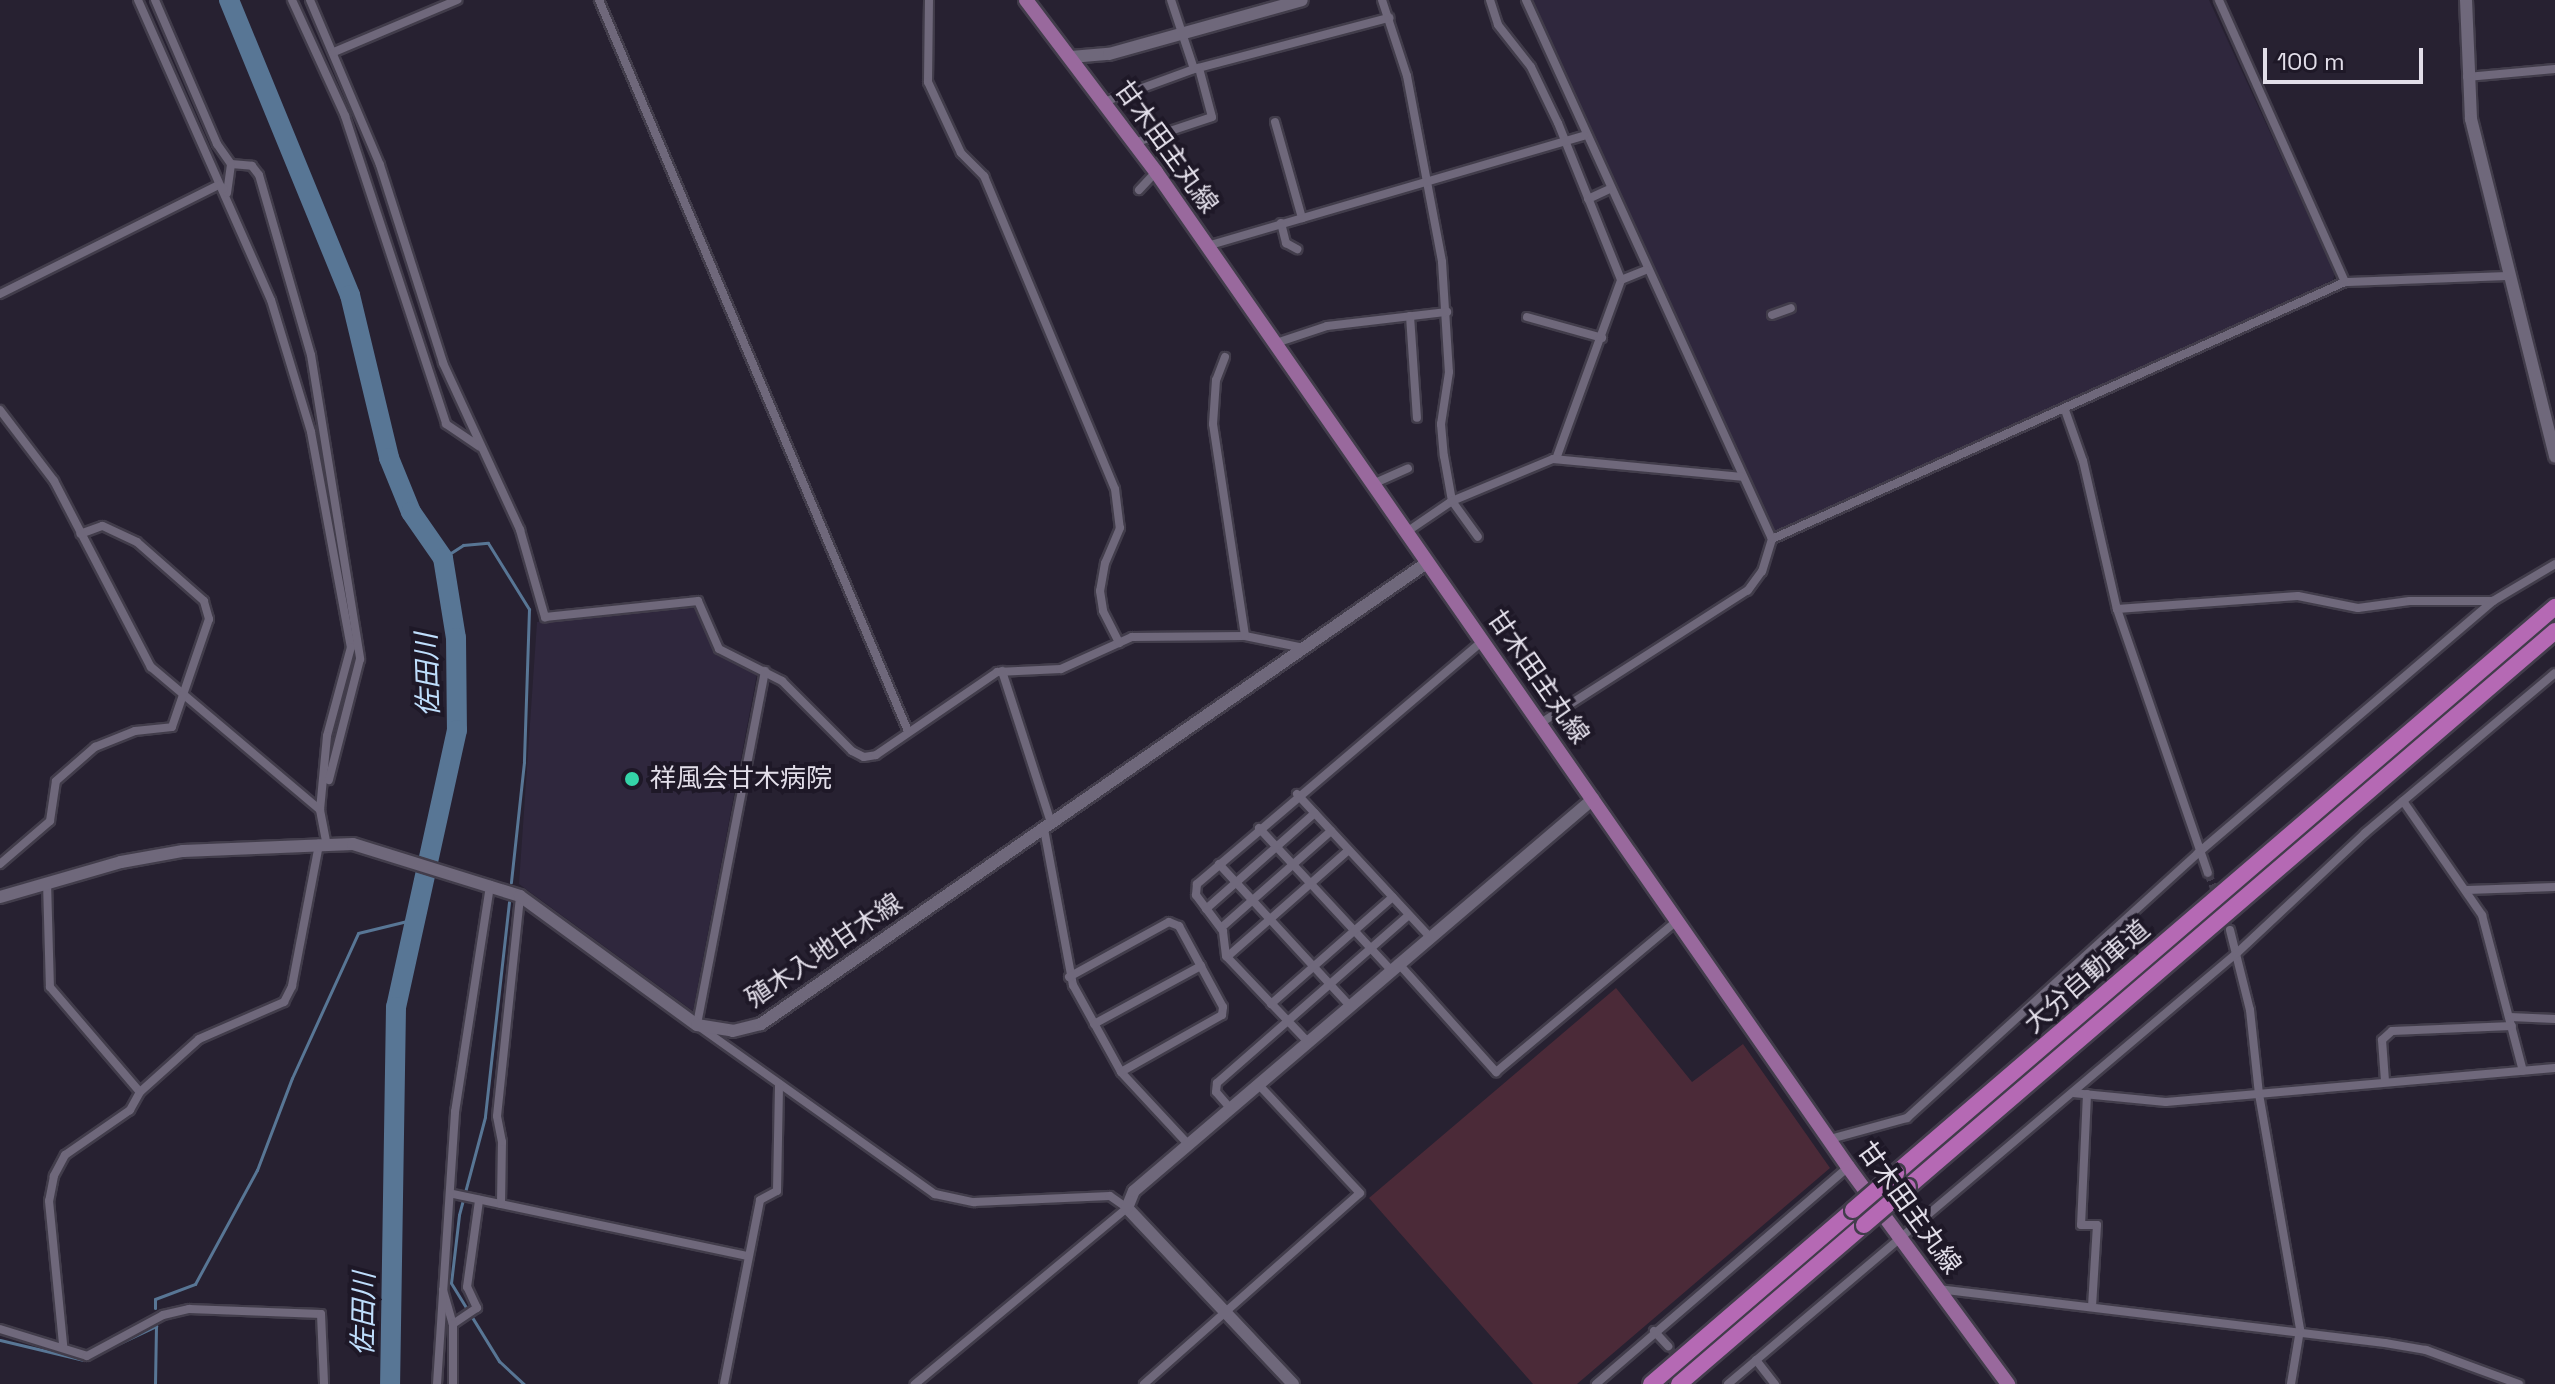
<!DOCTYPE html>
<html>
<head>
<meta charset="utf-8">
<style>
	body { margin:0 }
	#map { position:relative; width:2555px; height:1384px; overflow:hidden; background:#272131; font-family:"Space Grotesk","Noto Sans JP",sans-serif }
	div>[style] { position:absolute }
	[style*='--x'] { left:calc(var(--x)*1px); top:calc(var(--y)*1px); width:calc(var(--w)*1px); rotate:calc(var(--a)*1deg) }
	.built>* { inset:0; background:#2f273d }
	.green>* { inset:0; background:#4b2a38 }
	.stream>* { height:3px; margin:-1.5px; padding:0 1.5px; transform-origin:1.5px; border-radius:1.5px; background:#587695 }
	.river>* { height:20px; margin:-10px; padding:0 10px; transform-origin:10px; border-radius:10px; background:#587695 }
	.street-tunnel>* { height:8px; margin-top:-4px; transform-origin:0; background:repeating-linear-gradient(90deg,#433d4d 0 8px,transparent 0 12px) }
	.roads { filter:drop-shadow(2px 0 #423d4b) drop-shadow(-2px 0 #423d4b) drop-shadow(0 2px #423d4b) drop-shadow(0 -2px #423d4b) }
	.street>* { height:8px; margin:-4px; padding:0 4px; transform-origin:4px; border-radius:4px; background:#6f687b }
	.secondary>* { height:12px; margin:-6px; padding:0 6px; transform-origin:6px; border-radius:6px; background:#6f687b }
	.primary>* { height:14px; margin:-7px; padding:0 7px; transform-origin:7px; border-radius:7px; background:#99699d }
	.highway>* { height:16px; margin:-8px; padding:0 8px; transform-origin:8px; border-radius:8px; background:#b569b4 }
	.bridges { filter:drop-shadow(2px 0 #423d4b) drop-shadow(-2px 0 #423d4b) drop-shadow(0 2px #423d4b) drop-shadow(0 -2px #423d4b) }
	.highway-bridge>* { height:16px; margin:-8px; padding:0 8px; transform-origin:8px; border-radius:8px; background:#b569b4 }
	.dots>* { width:22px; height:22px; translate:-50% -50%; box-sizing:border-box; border:4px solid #1e1827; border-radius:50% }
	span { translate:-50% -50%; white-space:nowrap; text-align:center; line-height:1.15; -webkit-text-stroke:8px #1e1827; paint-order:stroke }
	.street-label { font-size:26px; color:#e2dee9 }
	.poi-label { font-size:26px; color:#e2dee9 }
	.left { translate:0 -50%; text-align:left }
	.water-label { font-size:28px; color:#bfdefc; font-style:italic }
	.scale { position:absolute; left:2263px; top:48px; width:160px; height:36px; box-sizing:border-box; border:4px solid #e2dee9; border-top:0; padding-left:10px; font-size:24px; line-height:28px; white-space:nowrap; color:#e2dee9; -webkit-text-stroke:6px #1e1827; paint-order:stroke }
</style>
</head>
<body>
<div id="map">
	<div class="built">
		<div style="clip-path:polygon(1527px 0,2209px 0,2335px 273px,2333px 280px,1778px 532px,1769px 528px)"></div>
		<div style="clip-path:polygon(693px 606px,718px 655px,757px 674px,693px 1011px,519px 884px,537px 622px)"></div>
	</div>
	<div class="green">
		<div style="clip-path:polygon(1616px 988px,1692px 1082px,1743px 1044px,1830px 1168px,1577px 1384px,1533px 1384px,1369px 1198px)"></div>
	</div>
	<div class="stream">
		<div style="--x:443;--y:558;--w:24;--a:-33"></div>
		<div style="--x:463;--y:545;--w:25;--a:-5"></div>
		<div style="--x:488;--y:543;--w:78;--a:58.2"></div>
		<div style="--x:529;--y:609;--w:153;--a:91.9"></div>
		<div style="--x:524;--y:762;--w:121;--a:96.2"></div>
		<div style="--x:509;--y:902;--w:216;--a:96.4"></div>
		<div style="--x:485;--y:1117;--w:101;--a:104.9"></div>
		<div style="--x:459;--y:1215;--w:68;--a:96.7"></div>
		<div style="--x:451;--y:1283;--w:92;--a:58.4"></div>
		<div style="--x:499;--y:1361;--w:34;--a:43"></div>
		<div style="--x:155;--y:1308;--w:9;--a:-90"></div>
		<div style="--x:155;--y:1299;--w:43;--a:-20.6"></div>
		<div style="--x:195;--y:1284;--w:130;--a:-61.5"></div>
		<div style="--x:257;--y:1170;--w:98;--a:-69.2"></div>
		<div style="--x:292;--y:1078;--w:159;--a:-65.5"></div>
		<div style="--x:358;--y:933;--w:59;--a:-13.8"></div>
		<div style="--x:0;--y:1340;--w:86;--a:13.4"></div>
		<div style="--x:84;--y:1360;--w:80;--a:-25.3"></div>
		<div style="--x:156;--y:1326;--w:58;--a:91"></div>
	</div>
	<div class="river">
		<div style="--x:229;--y:0;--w:319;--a:67.7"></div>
		<div style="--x:350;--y:295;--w:168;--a:76.5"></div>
		<div style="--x:389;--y:458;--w:58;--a:67.8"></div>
		<div style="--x:411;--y:512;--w:56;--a:55.2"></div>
		<div style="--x:443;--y:558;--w:81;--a:80.8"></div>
		<div style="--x:456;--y:638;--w:92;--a:89.4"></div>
		<div style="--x:457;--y:730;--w:284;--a:102.4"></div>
		<div style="--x:396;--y:1007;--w:377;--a:90.9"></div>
	</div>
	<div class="street-tunnel">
		<div style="--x:2208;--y:873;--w:61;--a:68.9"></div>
		<div style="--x:1668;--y:1346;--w:47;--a:53.6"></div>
	</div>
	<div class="roads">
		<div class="street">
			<div style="--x:138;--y:0;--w:328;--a:66.1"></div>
			<div style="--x:271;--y:300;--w:138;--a:73.1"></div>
			<div style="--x:311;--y:432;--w:219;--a:79.5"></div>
			<div style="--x:351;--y:647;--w:92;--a:105.1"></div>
			<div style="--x:327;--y:736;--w:74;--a:95.4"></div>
			<div style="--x:320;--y:810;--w:32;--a:79"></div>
			<div style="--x:155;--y:0;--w:157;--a:66.7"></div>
			<div style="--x:217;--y:144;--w:24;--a:55"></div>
			<div style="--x:231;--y:164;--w:21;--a:5"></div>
			<div style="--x:252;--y:166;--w:11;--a:52"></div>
			<div style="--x:259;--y:175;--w:187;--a:73.9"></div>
			<div style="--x:311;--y:355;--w:308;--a:80.8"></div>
			<div style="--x:360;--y:659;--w:125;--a:104.4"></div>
			<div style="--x:292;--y:0;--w:128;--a:65.4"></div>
			<div style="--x:345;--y:116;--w:324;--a:71.8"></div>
			<div style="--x:446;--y:424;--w:40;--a:34"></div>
			<div style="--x:310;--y:0;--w:179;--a:67"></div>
			<div style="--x:380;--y:165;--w:208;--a:72.3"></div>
			<div style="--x:443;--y:363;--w:184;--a:65.2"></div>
			<div style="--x:520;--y:530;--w:91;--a:74"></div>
			<div style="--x:545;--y:617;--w:154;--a:-6"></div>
			<div style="--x:698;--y:601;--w:52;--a:66.4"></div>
			<div style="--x:719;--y:649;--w:71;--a:26.9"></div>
			<div style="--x:782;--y:681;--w:99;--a:45"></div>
			<div style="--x:852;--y:751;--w:13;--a:27"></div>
			<div style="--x:864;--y:757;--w:12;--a:-9"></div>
			<div style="--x:876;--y:755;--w:147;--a:-34.4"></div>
			<div style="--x:997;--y:672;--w:64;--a:-2.7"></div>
			<div style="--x:1061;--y:669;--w:78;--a:-24.3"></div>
			<div style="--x:1132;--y:637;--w:113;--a:-0.5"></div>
			<div style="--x:1245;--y:636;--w:55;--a:11.5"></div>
			<div style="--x:599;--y:0;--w:794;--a:67.09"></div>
			<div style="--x:929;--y:0;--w:82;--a:90.7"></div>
			<div style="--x:928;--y:82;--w:78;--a:65.1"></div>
			<div style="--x:961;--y:153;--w:33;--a:45"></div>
			<div style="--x:984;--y:176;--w:339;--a:67.3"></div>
			<div style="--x:1115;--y:489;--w:39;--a:83"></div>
			<div style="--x:1120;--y:528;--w:38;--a:113"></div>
			<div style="--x:1105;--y:563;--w:28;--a:100"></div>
			<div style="--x:1100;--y:591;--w:20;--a:81"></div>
			<div style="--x:1103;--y:611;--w:36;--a:63"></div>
			<div style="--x:1382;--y:0;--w:80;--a:71.8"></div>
			<div style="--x:1407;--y:76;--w:189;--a:79.3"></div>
			<div style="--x:1442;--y:262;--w:110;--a:86.4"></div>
			<div style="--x:1449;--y:372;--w:53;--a:98.7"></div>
			<div style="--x:1441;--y:424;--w:32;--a:85"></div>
			<div style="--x:1444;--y:456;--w:46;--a:79.9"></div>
			<div style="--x:1452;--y:501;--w:44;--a:54.2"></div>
			<div style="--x:1490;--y:0;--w:26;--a:72"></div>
			<div style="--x:1498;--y:25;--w:53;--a:51.8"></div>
			<div style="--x:1531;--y:67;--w:62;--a:64.3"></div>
			<div style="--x:1558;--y:123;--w:169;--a:68.1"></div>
			<div style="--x:1526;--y:0;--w:592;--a:65.47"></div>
			<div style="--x:1772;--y:539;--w:34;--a:107"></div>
			<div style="--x:1762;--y:571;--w:24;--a:126"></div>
			<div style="--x:1748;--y:590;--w:246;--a:147.3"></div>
			<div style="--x:334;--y:52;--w:134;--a:-22.9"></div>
			<div style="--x:1194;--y:69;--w:202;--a:-14.7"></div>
			<div style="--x:2467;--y:77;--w:88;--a:-5.2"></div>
			<div style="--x:1104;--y:102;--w:96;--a:-20.1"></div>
			<div style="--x:1194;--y:69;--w:73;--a:-108.4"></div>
			<div style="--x:1275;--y:122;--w:100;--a:74.3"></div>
			<div style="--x:1134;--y:143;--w:82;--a:-18.4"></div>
			<div style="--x:1212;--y:117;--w:51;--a:-104.9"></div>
			<div style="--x:1139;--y:190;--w:25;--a:-47"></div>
			<div style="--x:227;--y:193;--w:29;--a:-82"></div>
			<div style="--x:1588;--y:199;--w:23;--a:-25"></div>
			<div style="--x:1281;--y:223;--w:21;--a:76"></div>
			<div style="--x:1286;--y:243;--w:13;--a:29"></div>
			<div style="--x:1207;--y:246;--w:393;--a:-16.3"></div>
			<div style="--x:2345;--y:282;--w:165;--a:-2.1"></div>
			<div style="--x:0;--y:294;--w:245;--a:-26.5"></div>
			<div style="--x:219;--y:185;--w:6;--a:39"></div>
			<div style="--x:1772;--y:315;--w:20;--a:-20"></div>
			<div style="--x:1410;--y:316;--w:102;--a:86.1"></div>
			<div style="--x:1527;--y:317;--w:78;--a:15.6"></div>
			<div style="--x:1273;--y:344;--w:57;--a:-18.4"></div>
			<div style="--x:1327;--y:326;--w:121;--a:-6.7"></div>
			<div style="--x:1225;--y:357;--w:25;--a:111"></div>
			<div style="--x:1216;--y:380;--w:44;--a:93.9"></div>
			<div style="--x:1213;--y:424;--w:214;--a:81.4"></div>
			<div style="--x:0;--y:410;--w:89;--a:52.7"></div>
			<div style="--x:54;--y:481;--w:210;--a:62.5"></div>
			<div style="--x:151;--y:667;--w:221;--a:40.2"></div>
			<div style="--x:2065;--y:410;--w:54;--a:70.6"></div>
			<div style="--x:2083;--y:461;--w:152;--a:77.1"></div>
			<div style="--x:2117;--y:609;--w:279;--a:71"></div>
			<div style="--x:1556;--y:459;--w:190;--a:-70"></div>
			<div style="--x:1621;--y:280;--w:27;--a:-22"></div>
			<div style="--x:1375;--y:483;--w:36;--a:-24"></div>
			<div style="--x:1408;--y:531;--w:53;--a:-34.3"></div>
			<div style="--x:1452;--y:501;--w:109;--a:-22.6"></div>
			<div style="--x:1553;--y:459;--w:190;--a:5.4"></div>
			<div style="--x:1772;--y:539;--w:628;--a:-24.16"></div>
			<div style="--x:2345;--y:282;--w:309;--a:-114.1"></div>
			<div style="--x:2117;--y:609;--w:181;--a:-4.1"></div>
			<div style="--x:2298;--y:596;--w:61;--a:11.3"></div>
			<div style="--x:2358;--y:608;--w:52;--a:-7.7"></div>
			<div style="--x:2410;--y:601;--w:83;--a:0"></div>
			<div style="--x:765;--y:671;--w:360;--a:100.9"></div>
			<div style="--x:697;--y:1025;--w:292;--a:35.4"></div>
			<div style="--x:935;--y:1194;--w:40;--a:12"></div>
			<div style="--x:974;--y:1202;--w:136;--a:-2.5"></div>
			<div style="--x:1110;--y:1196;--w:21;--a:35"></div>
			<div style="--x:1127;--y:1208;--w:276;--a:140.3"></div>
			<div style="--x:1002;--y:671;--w:160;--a:72.1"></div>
			<div style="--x:1297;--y:794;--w:194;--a:47.1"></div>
			<div style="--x:2403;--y:801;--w:139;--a:55.3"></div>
			<div style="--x:2482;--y:915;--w:161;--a:75.3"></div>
			<div style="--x:1259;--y:828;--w:194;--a:47.1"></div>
			<div style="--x:1044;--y:829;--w:159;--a:79.5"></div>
			<div style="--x:1073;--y:985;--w:99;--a:61.1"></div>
			<div style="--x:1121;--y:1072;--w:98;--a:47.1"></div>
			<div style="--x:0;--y:864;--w:66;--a:-40.7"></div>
			<div style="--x:50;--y:821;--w:40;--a:-81.5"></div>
			<div style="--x:56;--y:781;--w:52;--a:-41.1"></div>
			<div style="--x:95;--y:747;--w:43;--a:-21.8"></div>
			<div style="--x:135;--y:731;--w:37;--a:-6"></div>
			<div style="--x:172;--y:727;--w:114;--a:-71.1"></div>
			<div style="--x:209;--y:619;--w:19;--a:-106"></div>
			<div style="--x:204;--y:601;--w:89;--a:-138.6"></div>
			<div style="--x:137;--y:542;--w:38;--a:-155"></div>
			<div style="--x:102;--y:526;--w:23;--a:160"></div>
			<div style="--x:1219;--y:864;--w:192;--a:47.3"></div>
			<div style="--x:47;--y:882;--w:105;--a:88.4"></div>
			<div style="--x:50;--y:987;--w:138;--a:49.4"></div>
			<div style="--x:140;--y:1092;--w:21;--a:119"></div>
			<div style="--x:130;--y:1110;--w:79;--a:145.3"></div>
			<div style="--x:65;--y:1155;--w:24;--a:118"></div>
			<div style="--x:54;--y:1176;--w:25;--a:101"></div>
			<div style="--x:49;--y:1201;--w:145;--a:84.4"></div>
			<div style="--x:2467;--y:890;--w:88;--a:-2"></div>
			<div style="--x:1206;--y:909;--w:145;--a:-41.4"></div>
			<div style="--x:1221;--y:928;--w:147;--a:-41.4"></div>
			<div style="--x:2230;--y:930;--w:82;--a:76"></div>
			<div style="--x:2250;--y:1010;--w:84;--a:83.9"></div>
			<div style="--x:2259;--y:1094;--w:240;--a:80.1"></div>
			<div style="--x:2300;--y:1330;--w:55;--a:99.5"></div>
			<div style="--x:1227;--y:957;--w:162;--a:-41.3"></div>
			<div style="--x:1398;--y:963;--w:147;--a:48"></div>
			<div style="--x:1496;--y:1072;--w:237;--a:-39.9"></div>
			<div style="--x:1069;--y:977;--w:114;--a:-28.8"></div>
			<div style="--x:1169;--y:922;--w:11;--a:22"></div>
			<div style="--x:1179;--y:926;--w:92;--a:61.5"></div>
			<div style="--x:1223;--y:1007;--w:8;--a:97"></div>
			<div style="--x:1222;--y:1015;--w:116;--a:150.6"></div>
			<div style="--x:1271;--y:1004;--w:162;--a:-41.3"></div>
			<div style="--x:2510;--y:1017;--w:45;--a:2.5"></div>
			<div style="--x:1094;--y:1024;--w:122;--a:-28.5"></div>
			<div style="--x:1307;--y:1041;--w:117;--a:-133.6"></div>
			<div style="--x:1226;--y:956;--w:25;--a:-97"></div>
			<div style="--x:1223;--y:931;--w:45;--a:-126.9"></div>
			<div style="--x:1196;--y:895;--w:11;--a:-85"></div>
			<div style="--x:1197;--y:884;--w:375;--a:-40.4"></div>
			<div style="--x:2385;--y:1081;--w:41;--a:-94.2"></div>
			<div style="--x:2382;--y:1040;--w:13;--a:-42"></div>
			<div style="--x:2392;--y:1031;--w:120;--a:-2.4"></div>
			<div style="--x:140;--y:1092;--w:79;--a:-41.9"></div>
			<div style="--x:199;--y:1039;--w:93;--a:-23.5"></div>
			<div style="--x:284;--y:1002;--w:18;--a:-63"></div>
			<div style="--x:292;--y:986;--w:145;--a:-79.2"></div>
			<div style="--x:2073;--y:1093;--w:93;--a:5.5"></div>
			<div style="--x:2166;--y:1102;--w:390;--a:-5"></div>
			<div style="--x:2087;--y:1094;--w:131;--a:92.6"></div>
			<div style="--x:2081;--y:1225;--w:16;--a:0"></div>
			<div style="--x:2097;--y:1225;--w:82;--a:93.5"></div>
			<div style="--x:1230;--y:1108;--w:21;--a:-131"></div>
			<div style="--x:1216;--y:1092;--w:9;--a:-84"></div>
			<div style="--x:1217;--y:1083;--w:255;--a:-41.2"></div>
			<div style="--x:1830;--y:1139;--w:80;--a:-15.3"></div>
			<div style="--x:1907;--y:1118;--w:394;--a:-42.3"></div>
			<div style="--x:2198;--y:853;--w:388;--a:-40.5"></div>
			<div style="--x:2493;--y:601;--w:72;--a:-30.8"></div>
			<div style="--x:453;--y:1194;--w:301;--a:11.9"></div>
			<div style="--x:501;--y:1204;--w:62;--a:-89.1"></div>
			<div style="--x:502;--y:1142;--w:26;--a:-101"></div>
			<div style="--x:497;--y:1116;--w:221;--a:-84"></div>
			<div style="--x:1938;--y:1289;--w:450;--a:6.9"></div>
			<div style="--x:2385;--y:1343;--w:42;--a:9.7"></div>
			<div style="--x:2426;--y:1350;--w:99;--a:20.1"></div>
			<div style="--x:443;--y:1290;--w:35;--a:74"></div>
			<div style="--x:453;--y:1324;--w:29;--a:-34"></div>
			<div style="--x:477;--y:1308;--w:23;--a:-115"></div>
			<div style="--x:467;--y:1287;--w:88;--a:-82.1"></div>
			<div style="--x:453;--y:1324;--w:60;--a:90"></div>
			<div style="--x:0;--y:1329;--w:91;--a:17.2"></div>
			<div style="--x:87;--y:1356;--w:86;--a:-28.3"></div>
			<div style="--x:163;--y:1315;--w:27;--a:-13"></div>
			<div style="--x:189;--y:1309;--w:132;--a:2.2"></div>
			<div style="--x:321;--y:1314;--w:70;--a:87.5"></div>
			<div style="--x:1654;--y:1331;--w:21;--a:47"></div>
			<div style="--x:1756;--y:1360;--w:31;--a:52"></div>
			<div style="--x:437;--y:1384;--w:273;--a:-86.2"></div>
			<div style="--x:455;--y:1112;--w:230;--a:-81.2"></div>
			<div style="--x:724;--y:1384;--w:187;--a:-78.9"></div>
			<div style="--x:760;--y:1200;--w:19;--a:-28"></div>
			<div style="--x:777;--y:1191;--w:107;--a:-88.9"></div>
			<div style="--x:1144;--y:1384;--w:288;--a:-41.5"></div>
			<div style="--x:1360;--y:1193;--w:149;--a:-133.1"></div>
			<div style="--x:1596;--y:1384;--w:333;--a:-40.7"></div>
			<div style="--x:1728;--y:1384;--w:668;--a:-40.27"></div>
			<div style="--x:2238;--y:952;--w:174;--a:-43.1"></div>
			<div style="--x:2365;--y:833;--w:248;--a:-40.1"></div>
		</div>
		<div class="secondary">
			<div style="--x:2466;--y:0;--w:119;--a:87.6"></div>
			<div style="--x:2471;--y:119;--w:348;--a:76"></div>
			<div style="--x:1071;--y:57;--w:38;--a:-5"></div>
			<div style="--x:1109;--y:54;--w:200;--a:-15.6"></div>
			<div style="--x:0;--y:897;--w:126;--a:-16.1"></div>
			<div style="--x:121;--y:862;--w:63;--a:-10.1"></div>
			<div style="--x:183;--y:851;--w:170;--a:-2.4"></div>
			<div style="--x:353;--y:844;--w:175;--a:17.3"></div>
			<div style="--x:520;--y:896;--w:219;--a:36.1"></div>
			<div style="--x:697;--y:1025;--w:36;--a:9"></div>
			<div style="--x:733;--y:1031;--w:29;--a:-14"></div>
			<div style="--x:761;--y:1024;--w:811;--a:-34.71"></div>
			<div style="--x:1293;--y:1384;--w:242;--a:-133.3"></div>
			<div style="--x:1127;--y:1208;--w:18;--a:-68"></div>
			<div style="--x:1134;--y:1191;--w:604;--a:-40.5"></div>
		</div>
		<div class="primary">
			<div style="--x:1026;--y:0;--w:216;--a:52.9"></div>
			<div style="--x:1156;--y:172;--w:1212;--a:55.18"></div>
			<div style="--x:1848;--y:1167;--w:270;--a:53.6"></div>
		</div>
		<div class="highway">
			<div style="--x:1896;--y:1173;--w:869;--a:-40.66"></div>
			<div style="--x:1908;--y:1187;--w:853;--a:-40.67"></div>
			<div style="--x:1651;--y:1384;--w:267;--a:-40.7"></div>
			<div style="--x:1679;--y:1384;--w:244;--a:-40.7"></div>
		</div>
	</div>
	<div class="bridges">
		<div class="highway-bridge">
			<div style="--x:1853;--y:1210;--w:57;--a:-40.7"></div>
			<div style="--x:1864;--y:1225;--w:58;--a:-40.8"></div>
		</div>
	</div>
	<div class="dots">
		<div style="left:632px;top:779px;background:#34d4a8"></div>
	</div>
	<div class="street-label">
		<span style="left:1166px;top:147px;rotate:54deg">甘木田主丸線</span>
		<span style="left:1538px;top:677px;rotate:55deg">甘木田主丸線</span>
		<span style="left:824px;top:951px;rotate:-34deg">殖木入地甘木線</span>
		<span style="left:2087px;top:977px;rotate:-41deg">大分自動車道</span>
		<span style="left:1909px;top:1208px;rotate:54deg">甘木田主丸線</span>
	</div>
	<div class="poi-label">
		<span class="left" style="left:650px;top:779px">祥風会甘木病院</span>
	</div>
	<div class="water-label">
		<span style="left:427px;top:675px;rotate:-92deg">佐田川</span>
		<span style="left:363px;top:1314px;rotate:-89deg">佐田川</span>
	</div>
	<div class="scale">100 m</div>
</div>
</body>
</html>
